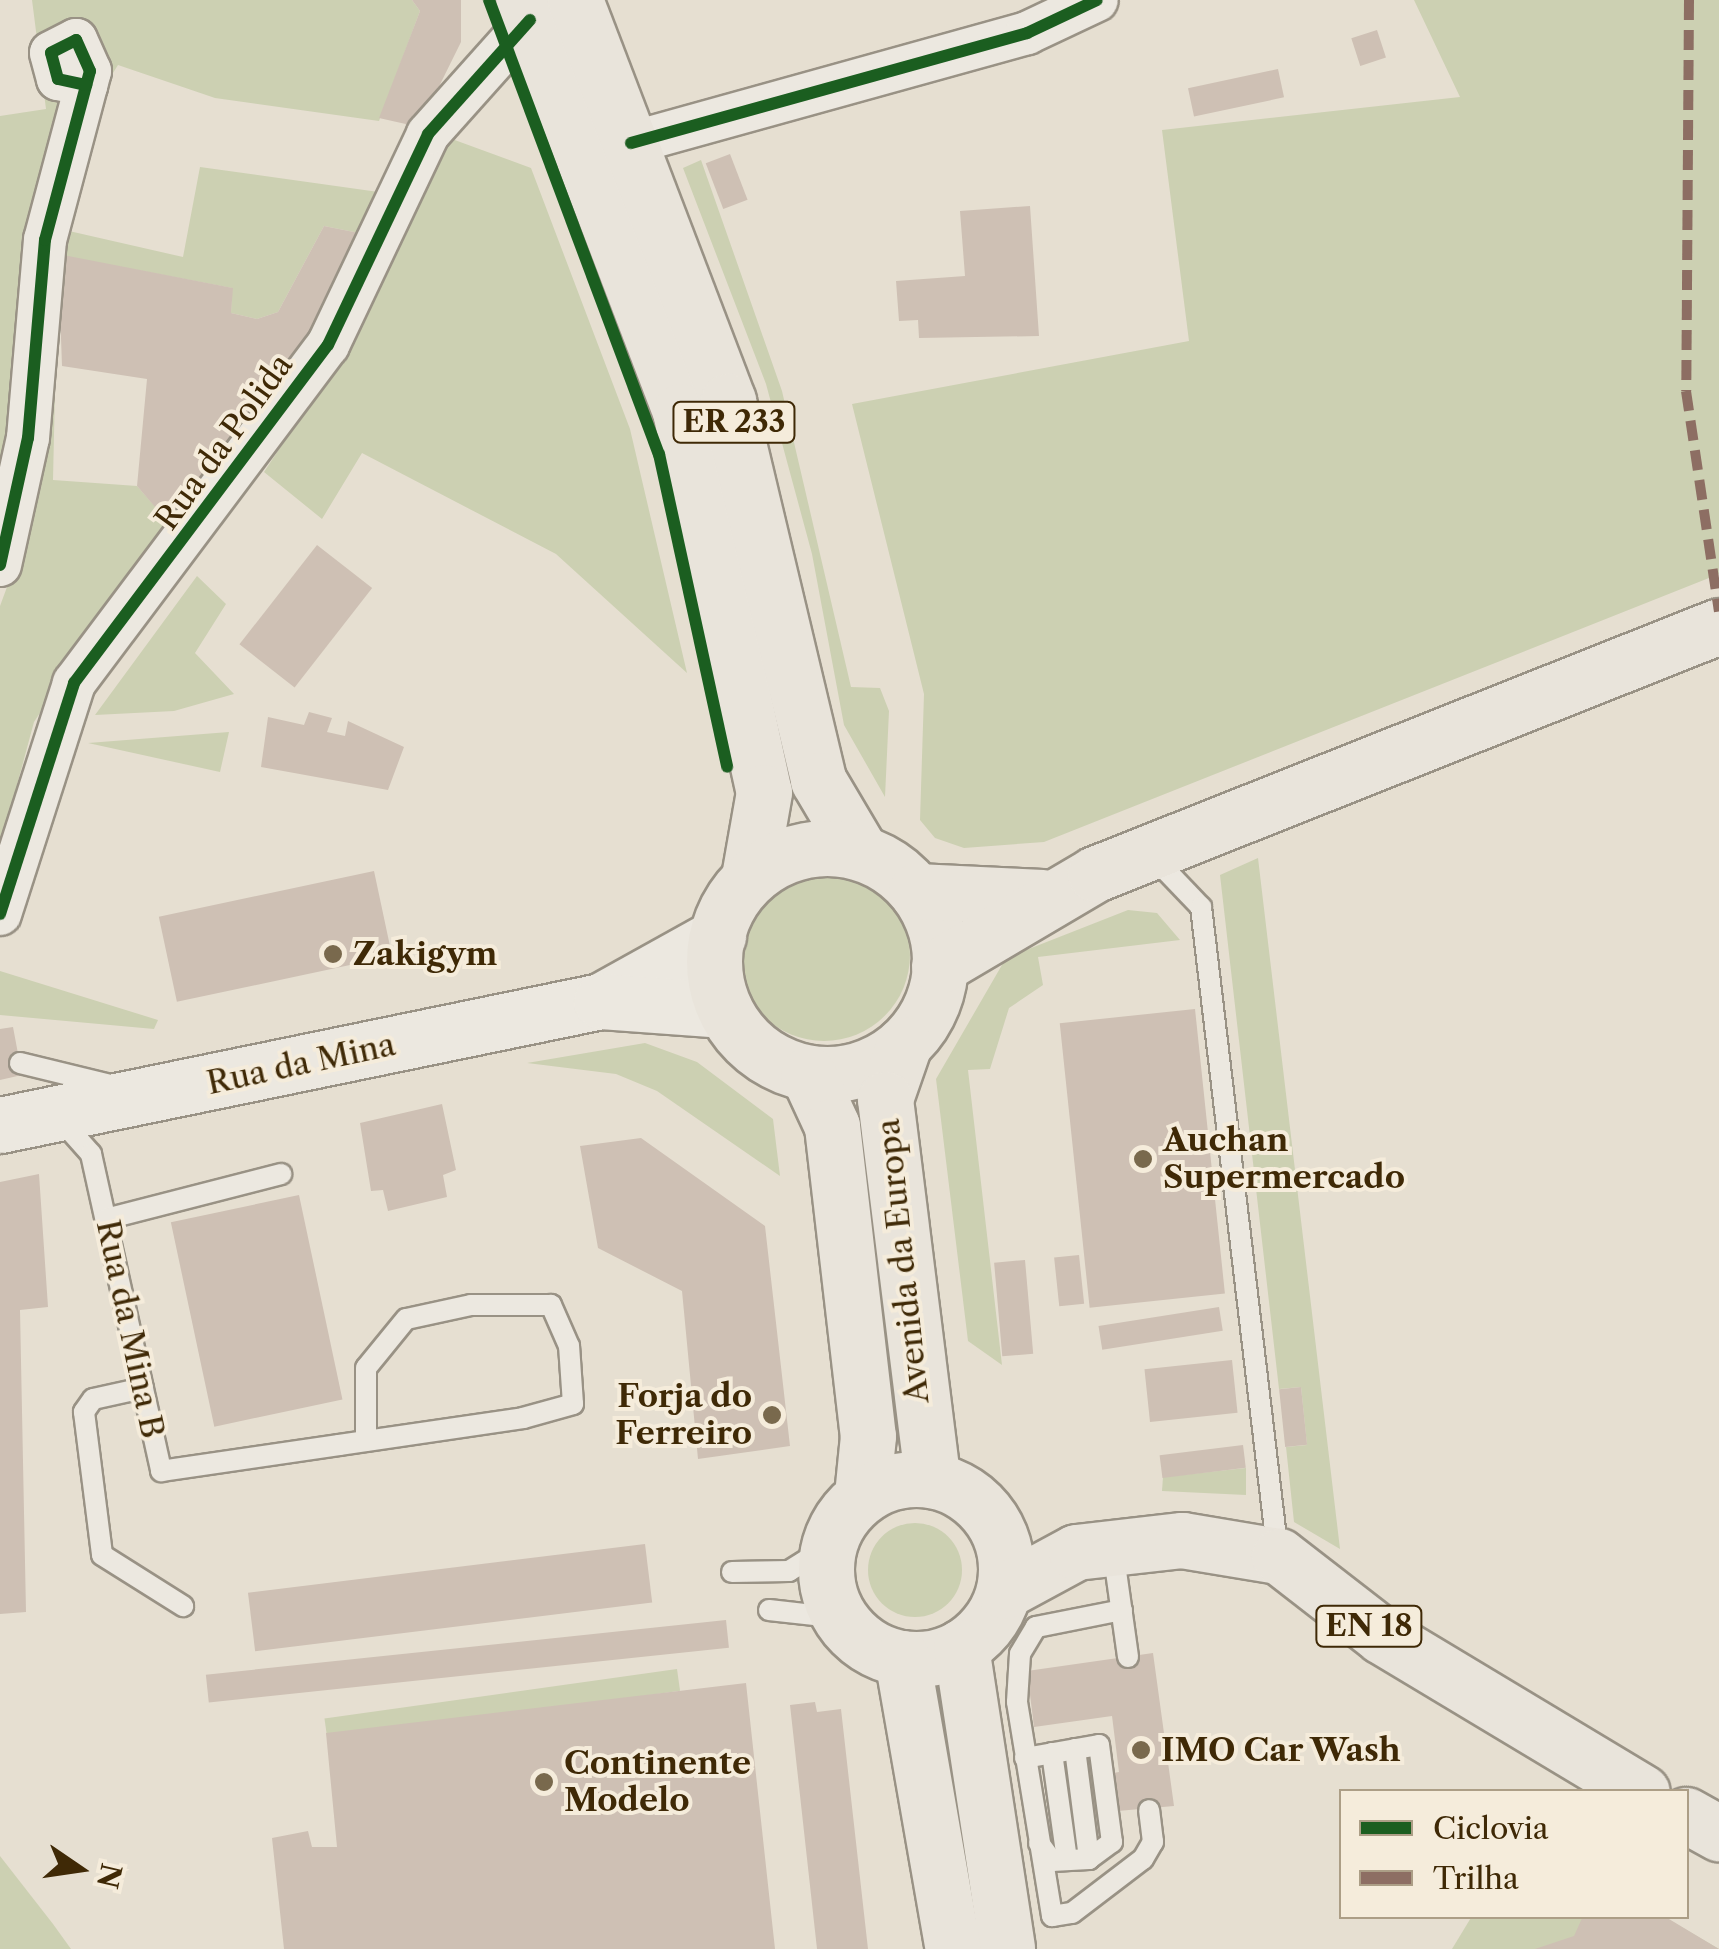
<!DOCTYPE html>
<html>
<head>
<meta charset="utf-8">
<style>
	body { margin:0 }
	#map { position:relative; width:1719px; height:1949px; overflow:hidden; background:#e6dfd1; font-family:"Libre Caslon Text",serif }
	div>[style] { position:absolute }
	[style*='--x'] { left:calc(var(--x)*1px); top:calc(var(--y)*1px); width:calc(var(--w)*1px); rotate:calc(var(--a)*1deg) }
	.green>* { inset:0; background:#ccd0b2; transform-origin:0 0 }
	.round { border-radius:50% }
	.building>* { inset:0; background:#cec0b4; transform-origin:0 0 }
	.roads { filter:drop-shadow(2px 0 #999285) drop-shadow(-2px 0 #999285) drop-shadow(0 2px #999285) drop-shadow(0 -2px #999285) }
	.lane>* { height:20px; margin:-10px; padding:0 10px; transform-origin:10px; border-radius:10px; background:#ece8e0 }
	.street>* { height:42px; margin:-21px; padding:0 21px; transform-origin:21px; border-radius:21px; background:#ece8e0 }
	.secondary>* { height:55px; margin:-27.5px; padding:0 27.5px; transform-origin:27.5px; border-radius:27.5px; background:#ece8e0 }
	.primary>* { height:55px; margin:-27.5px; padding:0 27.5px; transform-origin:27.5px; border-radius:27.5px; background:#e9e4db }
	.primary>.ring { margin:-27.5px; padding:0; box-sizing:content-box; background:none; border:55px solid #e9e4db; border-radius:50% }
	.quiet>* { height:10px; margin-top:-5px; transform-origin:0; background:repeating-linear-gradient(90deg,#8d6e63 0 20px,transparent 0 30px) }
	.cycleway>* { height:12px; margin:-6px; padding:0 6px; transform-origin:6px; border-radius:6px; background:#1b5e20 }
	.dots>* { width:28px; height:28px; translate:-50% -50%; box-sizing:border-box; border:5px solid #f5ecdb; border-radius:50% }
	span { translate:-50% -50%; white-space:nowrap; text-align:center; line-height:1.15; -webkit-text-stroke:8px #f5ecdb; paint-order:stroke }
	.shield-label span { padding:2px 8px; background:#f5ecdb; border:2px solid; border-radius:8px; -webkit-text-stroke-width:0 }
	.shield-label { font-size:30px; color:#3f2906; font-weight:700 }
	.street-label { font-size:32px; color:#3f2906 }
	.poi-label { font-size:32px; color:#3f2906; font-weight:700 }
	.left { translate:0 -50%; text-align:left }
	.right { translate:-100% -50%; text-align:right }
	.legend { position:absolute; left:1339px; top:1789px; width:350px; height:130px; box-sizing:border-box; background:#f5ecdb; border:2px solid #ac9e86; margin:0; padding:12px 18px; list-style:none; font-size:30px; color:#3f2906 }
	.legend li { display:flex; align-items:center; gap:20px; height:50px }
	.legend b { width:50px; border:2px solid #ac9e86 }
	.north { position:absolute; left:30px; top:1819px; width:100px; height:100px; -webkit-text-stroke:8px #f5ecdb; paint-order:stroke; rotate:103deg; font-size:28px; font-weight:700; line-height:40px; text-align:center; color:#3f2906 }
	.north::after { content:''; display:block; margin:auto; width:35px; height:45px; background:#3f2906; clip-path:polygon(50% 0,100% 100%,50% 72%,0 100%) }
</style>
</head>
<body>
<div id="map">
	<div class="green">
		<div style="clip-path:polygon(32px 0,412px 0,420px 11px,379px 121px,215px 98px,118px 65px,103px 89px,69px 231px,183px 257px,200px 167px,407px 196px,441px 135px,531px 168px,630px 429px,687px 673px,556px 554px,362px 453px,322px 519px,264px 472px,336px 363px,364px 234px,324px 226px,278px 312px,257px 319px,231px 313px,232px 288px,58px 255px,53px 480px,137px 486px,167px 520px,34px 722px,0 848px,0 606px,24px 541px,0 527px,0 116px,46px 109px)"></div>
		<div style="clip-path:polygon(1414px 0,1719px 0,1719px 574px,1044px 842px,964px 848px,935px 838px,920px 820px,924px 694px,852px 404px,1189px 341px,1162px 130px,1460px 97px)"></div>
		<div style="clip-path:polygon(701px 160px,782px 391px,851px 687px,880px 688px,889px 711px,885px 797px,844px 725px,812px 554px,766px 384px,683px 168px)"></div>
		<div style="clip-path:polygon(197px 576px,226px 604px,195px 653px,234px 694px,174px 711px,95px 715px)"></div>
		<div style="clip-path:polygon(229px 732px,220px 772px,88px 743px)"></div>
		<div style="clip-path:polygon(1258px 858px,1340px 1549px,1294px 1522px,1286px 1447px,1307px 1445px,1301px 1387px,1279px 1389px,1220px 875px)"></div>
		<div class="round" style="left:738px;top:869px;width:172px;height:172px"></div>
		<div style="clip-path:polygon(1128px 910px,1157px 913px,1180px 940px,1038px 957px,1043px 985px,1009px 1008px,990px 1069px,968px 1070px,1002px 1365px,968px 1341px,936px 1079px,1006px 958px)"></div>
		<div style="clip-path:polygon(0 971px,158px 1020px,154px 1029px,0 1015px)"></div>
		<div style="clip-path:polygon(645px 1043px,697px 1062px,773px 1119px,780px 1176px,657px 1091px,616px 1074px,527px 1063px)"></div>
		<div style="clip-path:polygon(1246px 1468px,1246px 1495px,1162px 1491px,1163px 1477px)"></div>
		<div class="round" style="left:868px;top:1523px;width:94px;height:94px"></div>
		<div style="left:677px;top:1669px;width:22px;height:356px;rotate:82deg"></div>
		<div style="clip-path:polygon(0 1856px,53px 1924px,71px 1949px,0 1949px)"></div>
		<div style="clip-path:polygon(1472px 1916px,1664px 1917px,1719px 1949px,1452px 1949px)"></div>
	</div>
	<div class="building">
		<div style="clip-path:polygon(412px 0,461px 0,461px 42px,419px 127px,379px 118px,420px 11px)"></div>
		<div style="left:1377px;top:30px;width:29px;height:27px;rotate:72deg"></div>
		<div style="left:1278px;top:69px;width:29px;height:92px;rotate:78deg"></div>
		<div style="left:730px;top:154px;width:49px;height:26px;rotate:69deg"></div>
		<div style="clip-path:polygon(1030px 206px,1039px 336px,919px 338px,918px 320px,899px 321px,896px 281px,965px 276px,960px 211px)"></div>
		<div style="clip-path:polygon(324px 226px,364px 234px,326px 311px,174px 529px,137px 486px,147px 379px,62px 366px,58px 254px,233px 288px,231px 313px,257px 319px,278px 312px)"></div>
		<div style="left:317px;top:545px;width:70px;height:126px;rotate:38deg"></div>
		<div style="clip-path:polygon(309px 712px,332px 718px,327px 732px,345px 736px,348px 721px,404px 747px,388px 790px,261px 767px,268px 717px,304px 725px)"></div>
		<div style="left:374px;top:871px;width:87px;height:220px;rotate:78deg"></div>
		<div style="left:1195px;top:1009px;width:286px;height:136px;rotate:84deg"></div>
		<div style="clip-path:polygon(13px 1027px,22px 1075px,0 1080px,0 1029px)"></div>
		<div style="clip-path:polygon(442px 1104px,456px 1170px,443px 1175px,447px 1197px,388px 1211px,383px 1190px,371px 1191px,360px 1123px)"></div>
		<div style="clip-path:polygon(641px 1138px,765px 1226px,790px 1446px,698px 1459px,682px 1291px,598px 1248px,580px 1146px)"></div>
		<div style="clip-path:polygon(39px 1174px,48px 1307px,20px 1310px,26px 1612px,0 1614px,0 1182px)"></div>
		<div style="left:299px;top:1195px;width:209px;height:131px;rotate:78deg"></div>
		<div style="left:1079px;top:1255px;width:49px;height:25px;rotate:84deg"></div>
		<div style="left:1025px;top:1260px;width:94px;height:31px;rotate:85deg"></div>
		<div style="left:1219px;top:1307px;width:24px;height:122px;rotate:81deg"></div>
		<div style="left:1232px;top:1360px;width:53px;height:88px;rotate:84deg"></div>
		<div style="left:1301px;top:1387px;width:58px;height:22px;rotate:84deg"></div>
		<div style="left:1243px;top:1445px;width:23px;height:84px;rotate:83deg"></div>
		<div style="left:645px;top:1544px;width:59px;height:400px;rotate:83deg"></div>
		<div style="left:726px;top:1620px;width:28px;height:523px;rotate:84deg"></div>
		<div style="clip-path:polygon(1153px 1653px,1174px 1806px,1050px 1817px,1044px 1785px,1119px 1772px,1112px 1716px,1034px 1727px,1027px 1671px)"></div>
		<div style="clip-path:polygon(746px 1683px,775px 1949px,284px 1949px,272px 1838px,308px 1831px,312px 1847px,337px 1847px,326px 1733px)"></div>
		<div style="clip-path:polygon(815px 1702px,817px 1712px,841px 1709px,868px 1949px,817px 1949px,790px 1705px)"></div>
		<div style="clip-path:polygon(1583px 1916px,1664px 1916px,1719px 1949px,1535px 1949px,1574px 1936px)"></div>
	</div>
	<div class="roads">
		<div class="lane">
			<div style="--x:1154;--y:858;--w:68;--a:46.2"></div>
			<div style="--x:1201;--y:907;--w:653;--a:83.22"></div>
			<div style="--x:20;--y:1063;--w:93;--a:13.7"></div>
			<div style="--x:60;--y:1119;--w:47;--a:48.5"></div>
			<div style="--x:91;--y:1154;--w:325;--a:77.5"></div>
			<div style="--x:161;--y:1471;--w:180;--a:-8.3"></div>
			<div style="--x:339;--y:1445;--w:186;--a:-8.3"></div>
			<div style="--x:523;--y:1418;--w:52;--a:-15.6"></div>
			<div style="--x:573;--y:1404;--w:58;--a:-93.9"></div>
			<div style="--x:569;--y:1346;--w:45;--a:-113.7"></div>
			<div style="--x:551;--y:1305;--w:80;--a:180"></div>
			<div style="--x:471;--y:1305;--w:66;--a:167.8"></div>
			<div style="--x:406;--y:1319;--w:63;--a:129.2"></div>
			<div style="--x:366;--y:1368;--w:73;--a:90"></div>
			<div style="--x:106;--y:1219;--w:181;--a:-14.4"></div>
			<div style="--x:143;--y:1388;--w:51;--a:167.6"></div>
			<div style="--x:93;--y:1399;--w:16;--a:125"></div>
			<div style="--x:84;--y:1412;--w:144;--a:82.8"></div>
			<div style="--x:102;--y:1555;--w:96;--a:32.2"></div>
			<div style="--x:1113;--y:1550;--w:108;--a:82"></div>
			<div style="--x:732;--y:1572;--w:57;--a:-1"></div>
			<div style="--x:789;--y:1571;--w:47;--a:-32"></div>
			<div style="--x:769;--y:1610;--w:71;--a:6.4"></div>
			<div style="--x:1122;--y:1610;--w:88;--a:168.8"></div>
			<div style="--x:1036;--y:1627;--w:31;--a:121"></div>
			<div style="--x:1020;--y:1654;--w:48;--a:93.6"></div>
			<div style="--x:1017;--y:1702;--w:217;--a:80.7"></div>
			<div style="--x:1052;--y:1916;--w:20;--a:-9"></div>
			<div style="--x:1072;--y:1913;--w:89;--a:-37.3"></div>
			<div style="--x:1143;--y:1859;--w:20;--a:-60"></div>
			<div style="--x:1153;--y:1842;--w:32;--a:-97"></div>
			<div style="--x:1075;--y:1749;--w:111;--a:82.7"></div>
			<div style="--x:1052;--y:1753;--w:108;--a:82"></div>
			<div style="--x:1025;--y:1758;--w:75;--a:-10"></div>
			<div style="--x:1099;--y:1745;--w:98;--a:82.4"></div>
			<div style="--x:1112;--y:1842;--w:29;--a:144"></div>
			<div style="--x:1089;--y:1859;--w:37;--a:177"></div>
			<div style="--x:1052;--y:1861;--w:22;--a:-126"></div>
		</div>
		<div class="street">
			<div style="--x:631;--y:143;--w:411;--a:-15.5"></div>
			<div style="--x:1027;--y:33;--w:77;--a:-25.2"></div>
			<div style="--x:0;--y:565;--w:130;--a:-77.6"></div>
			<div style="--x:28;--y:438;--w:199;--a:-85.1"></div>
			<div style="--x:45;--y:240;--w:175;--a:-75.1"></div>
			<div style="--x:90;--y:71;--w:34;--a:-114"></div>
			<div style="--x:76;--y:40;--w:28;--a:153"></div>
			<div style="--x:51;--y:53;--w:27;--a:75"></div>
			<div style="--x:58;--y:79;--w:29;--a:12"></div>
			<div style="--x:0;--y:914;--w:243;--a:-72.2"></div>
			<div style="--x:74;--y:683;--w:423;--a:-53.1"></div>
			<div style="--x:328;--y:345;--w:233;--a:-64.6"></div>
			<div style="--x:428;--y:134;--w:153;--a:-48.2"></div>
		</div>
		<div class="secondary">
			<div style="--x:601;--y:1001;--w:134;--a:-29.1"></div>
			<div style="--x:0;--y:1125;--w:614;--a:-11.66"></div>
			<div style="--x:601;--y:1001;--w:124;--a:4.2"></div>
		</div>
		<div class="primary">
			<div style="--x:523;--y:0;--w:440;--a:69.1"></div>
			<div style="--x:680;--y:411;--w:390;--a:77.6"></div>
			<div style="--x:764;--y:792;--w:86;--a:100"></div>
			<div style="--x:575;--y:0;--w:429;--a:69.1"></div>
			<div style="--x:728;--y:401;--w:390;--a:76.6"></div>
			<div style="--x:818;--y:780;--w:82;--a:59.4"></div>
			<div class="ring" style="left:714px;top:848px;width:171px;height:171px"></div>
			<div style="--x:916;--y:891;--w:126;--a:2.7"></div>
			<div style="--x:939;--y:966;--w:181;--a:-30.5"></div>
			<div style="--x:1095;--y:874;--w:671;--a:-21.67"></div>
			<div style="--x:904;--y:1044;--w:58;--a:109.1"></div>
			<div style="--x:885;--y:1099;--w:383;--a:82.9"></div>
			<div style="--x:808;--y:1074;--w:57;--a:65.2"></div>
			<div style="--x:832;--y:1126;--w:312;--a:83.4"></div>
			<div style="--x:868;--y:1436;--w:59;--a:95.8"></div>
			<div class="ring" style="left:826px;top:1479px;width:125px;height:125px"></div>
			<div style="--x:1004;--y:1591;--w:82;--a:-28.4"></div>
			<div style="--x:1076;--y:1552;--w:107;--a:-6.5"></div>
			<div style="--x:1182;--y:1540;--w:98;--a:9.4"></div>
			<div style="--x:1279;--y:1556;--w:130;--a:37.8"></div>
			<div style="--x:1382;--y:1636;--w:303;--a:31"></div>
			<div style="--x:961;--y:1647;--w:305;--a:81.3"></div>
			<div style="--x:902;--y:1658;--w:295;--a:80.1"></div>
			<div style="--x:1686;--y:1815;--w:38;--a:29"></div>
		</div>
	</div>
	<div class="quiet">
		<div style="--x:1689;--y:0;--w:391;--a:90.4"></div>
		<div style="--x:1686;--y:391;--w:223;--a:81.5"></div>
	</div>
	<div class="cycleway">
		<div style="--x:489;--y:0;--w:485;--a:69.5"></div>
		<div style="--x:659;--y:454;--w:320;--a:77.7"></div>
		<div style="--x:631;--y:143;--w:411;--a:-15.5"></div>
		<div style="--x:1027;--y:33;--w:77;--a:-25.2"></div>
		<div style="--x:0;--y:565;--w:130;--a:-77.6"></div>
		<div style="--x:28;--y:438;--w:199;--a:-85.1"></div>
		<div style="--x:45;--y:240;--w:175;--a:-75.1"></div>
		<div style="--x:90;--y:71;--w:34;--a:-114"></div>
		<div style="--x:76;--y:40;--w:28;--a:153"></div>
		<div style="--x:51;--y:53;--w:27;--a:75"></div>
		<div style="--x:58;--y:79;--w:29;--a:12"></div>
		<div style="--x:0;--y:914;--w:243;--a:-72.2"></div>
		<div style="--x:74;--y:683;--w:423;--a:-53.1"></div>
		<div style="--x:328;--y:345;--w:233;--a:-64.6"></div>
		<div style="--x:428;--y:134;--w:153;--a:-48.2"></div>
	</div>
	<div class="dots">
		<div style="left:333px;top:954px;background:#79694d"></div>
		<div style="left:1143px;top:1159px;background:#79694d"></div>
		<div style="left:772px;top:1415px;background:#79694d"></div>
		<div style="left:1141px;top:1750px;background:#79694d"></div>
		<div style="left:544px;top:1782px;background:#79694d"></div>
	</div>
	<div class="shield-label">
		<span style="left:734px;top:422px">ER 233</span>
		<span style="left:1369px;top:1626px">EN 18</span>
	</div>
	<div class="street-label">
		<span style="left:224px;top:442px;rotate:-54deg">Rua da Polida</span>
		<span style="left:301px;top:1064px;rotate:-12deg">Rua da Mina</span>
		<span style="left:903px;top:1261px;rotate:-96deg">Avenida da Europa</span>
		<span style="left:130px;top:1329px;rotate:78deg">Rua da Mina B</span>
	</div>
	<div class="poi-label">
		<span class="left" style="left:353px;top:954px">Zakigym</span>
		<span class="left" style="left:1163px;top:1159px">Auchan<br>Supermercado</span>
		<span class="right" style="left:752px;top:1415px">Forja do<br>Ferreiro</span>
		<span class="left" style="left:1161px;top:1750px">IMO Car Wash</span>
		<span class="left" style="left:564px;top:1782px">Continente<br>Modelo</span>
	</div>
	<ul class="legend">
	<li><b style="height:12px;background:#1b5e20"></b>Ciclovia</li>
	<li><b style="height:12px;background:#8d6e63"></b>Trilha</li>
	</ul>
	<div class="north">N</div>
</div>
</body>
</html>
